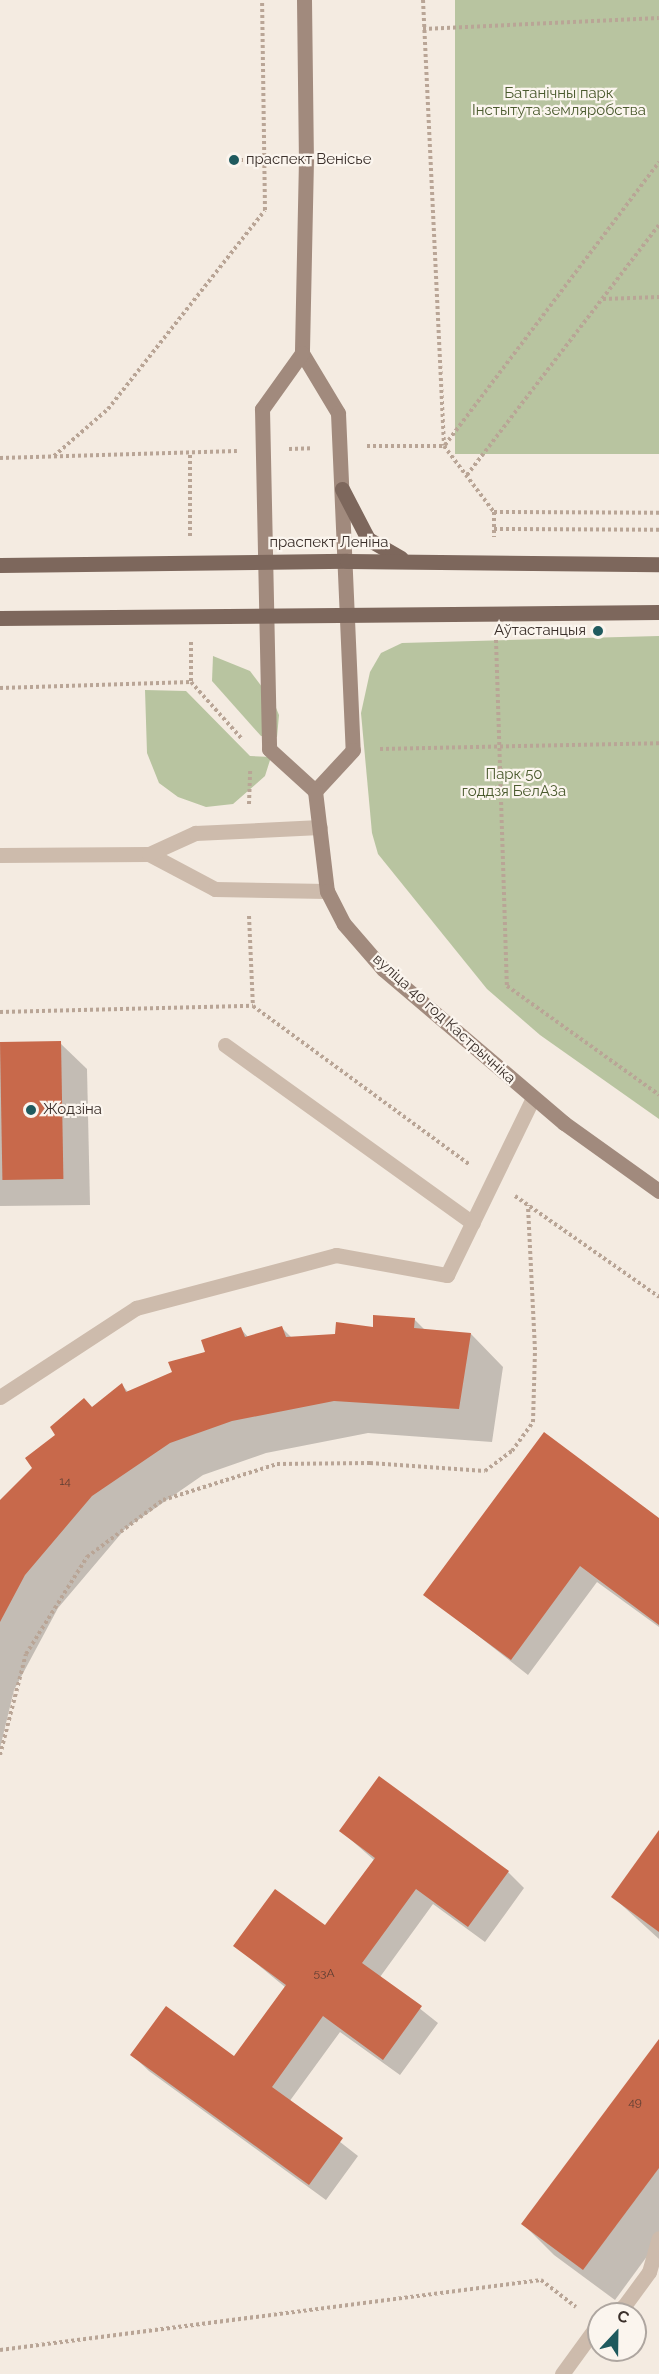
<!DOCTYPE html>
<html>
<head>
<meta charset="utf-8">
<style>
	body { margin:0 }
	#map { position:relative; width:659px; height:2374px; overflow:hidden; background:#f4ebe1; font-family:Raleway,sans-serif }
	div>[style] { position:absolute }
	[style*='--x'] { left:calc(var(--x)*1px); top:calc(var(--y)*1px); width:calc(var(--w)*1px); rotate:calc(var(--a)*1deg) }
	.green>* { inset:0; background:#b8c4a0; transform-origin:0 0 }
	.shadow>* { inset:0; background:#0003 }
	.building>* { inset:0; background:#c8694b; transform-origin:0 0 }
	.path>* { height:4px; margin-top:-2px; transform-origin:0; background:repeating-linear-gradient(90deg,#b9a596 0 3px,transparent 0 6px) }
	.lane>* { height:15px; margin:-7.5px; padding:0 7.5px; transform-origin:7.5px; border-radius:7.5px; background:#cdbbac }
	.secondary>* { height:15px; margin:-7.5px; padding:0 7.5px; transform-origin:7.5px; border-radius:7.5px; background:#a18a7d }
	.primary>* { height:15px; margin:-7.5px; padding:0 7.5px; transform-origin:7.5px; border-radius:7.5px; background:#7d675c }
	.dots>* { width:16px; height:16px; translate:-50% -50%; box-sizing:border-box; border:3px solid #fbf5ee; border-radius:50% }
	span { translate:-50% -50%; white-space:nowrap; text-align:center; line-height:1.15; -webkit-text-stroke:4.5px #fbf5ee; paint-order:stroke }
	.number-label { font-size:12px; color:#5e3e33 }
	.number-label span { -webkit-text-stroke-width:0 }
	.park-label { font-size:15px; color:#4a5a2e }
	.poi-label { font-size:15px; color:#3b302b }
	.left { translate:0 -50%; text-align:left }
	.right { translate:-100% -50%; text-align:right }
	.street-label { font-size:15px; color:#3b302b }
	.north { position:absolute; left:587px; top:2302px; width:60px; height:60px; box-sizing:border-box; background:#fbf5ee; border:2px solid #aea6a0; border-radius:50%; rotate:22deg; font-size:16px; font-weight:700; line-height:24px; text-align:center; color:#3b302b }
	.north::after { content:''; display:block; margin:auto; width:21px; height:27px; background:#1f5a5e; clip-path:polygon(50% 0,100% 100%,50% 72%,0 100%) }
</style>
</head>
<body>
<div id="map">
	<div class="green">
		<div style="left:455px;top:0;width:204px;height:454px"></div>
		<div style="clip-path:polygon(659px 636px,659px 1119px,540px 1035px,487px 989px,378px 854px,372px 833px,361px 713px,370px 672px,381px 653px,402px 643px)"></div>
		<div style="clip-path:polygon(213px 656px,250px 671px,274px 703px,279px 715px,277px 737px,261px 736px,212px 681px)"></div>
		<div style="clip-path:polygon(145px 690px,186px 691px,250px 756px,271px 757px,265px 776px,233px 804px,206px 807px,178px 797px,159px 783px,147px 753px)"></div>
	</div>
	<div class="shadow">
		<div style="clip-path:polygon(60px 1043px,87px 1069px,90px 1205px,0 1206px,0 1044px)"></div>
		<div style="clip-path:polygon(414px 1319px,425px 1330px,471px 1334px,503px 1367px,492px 1442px,368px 1433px,266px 1453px,203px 1475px,125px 1529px,58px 1608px,14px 1690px,0 1748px,0 1502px,93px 1408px,122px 1385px,129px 1393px,174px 1373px,240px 1328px,249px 1338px,282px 1328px,292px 1338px,336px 1335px)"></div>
		<div style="clip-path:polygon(659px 1520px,659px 1627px,597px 1582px,528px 1675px,425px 1594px)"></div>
		<div style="clip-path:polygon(341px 1831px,508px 1872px,524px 1888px,485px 1942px,433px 1904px,380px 1977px,438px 2023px,400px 2075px,340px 2032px,289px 2102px,358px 2156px,326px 2200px,149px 2071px,132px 2055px,234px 2058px,285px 1987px,235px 1946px,325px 1927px,374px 1860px)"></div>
		<div style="clip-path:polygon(659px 1833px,659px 1939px,613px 1897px)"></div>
		<div style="clip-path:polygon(659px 2041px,659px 2240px,615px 2300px,554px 2255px,523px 2224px)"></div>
	</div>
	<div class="building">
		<div style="left:61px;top:1041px;width:138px;height:61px;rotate:89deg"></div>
		<div style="clip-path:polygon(373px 1315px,415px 1318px,414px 1328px,471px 1333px,459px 1409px,334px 1401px,232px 1421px,170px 1443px,92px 1496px,25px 1575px,0 1622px,0 1500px,32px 1468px,25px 1458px,55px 1435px,50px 1427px,84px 1398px,92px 1407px,122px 1383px,126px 1392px,172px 1372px,168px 1362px,205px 1352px,201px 1340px,241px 1327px,245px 1337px,282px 1326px,286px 1337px,335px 1334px,336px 1322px,373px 1327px)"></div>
		<div style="clip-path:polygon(544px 1432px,659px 1518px,659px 1625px,580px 1566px,511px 1660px,423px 1595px)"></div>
		<div style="clip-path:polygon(379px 1776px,509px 1871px,468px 1927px,416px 1889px,362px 1963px,422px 2006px,383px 2060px,323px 2016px,272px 2087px,343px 2138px,309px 2185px,130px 2055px,166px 2006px,234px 2056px,286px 1985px,233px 1946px,275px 1889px,325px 1925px,375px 1858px,339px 1831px)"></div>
		<div style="clip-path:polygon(659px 1830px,659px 1932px,611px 1897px)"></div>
		<div style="clip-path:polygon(659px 2039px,659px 2168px,583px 2270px,521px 2224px)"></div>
	</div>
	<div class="path">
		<div style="--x:423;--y:0;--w:446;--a:87.3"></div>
		<div style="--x:444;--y:446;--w:83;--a:52.9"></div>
		<div style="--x:494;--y:512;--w:25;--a:90"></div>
		<div style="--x:423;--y:29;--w:236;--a:-2.7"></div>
		<div style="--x:234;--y:160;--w:45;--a:0"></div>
		<div style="--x:603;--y:299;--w:56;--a:-2"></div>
		<div style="--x:445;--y:445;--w:355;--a:-52.9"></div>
		<div style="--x:367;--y:446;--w:77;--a:0"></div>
		<div style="--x:289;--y:449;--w:23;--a:-2"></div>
		<div style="--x:54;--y:456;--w:72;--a:-41"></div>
		<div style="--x:108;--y:409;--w:253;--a:-51.7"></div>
		<div style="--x:265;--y:210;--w:210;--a:-90.8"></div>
		<div style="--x:0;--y:458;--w:237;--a:-1.7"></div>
		<div style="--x:467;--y:475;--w:315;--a:-52.5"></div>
		<div style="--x:494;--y:512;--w:165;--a:0.3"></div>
		<div style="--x:494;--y:529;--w:165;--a:0.3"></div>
		<div style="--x:190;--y:536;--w:83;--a:-90"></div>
		<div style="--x:496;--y:640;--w:346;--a:88.2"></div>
		<div style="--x:507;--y:986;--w:187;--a:35.6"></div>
		<div style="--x:191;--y:642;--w:40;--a:90"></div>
		<div style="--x:0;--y:688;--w:191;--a:-1.8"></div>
		<div style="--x:191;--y:682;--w:75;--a:48.2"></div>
		<div style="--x:380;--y:749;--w:279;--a:-1.2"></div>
		<div style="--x:249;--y:804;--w:35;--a:-88"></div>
		<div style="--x:249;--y:916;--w:90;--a:87.5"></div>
		<div style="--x:0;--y:1012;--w:253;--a:-1.4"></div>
		<div style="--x:253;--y:1006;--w:268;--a:36.2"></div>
		<div style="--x:515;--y:1196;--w:176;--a:35"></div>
		<div style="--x:0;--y:1755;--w:104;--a:-75.6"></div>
		<div style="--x:26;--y:1654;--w:115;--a:-57.8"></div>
		<div style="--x:87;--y:1557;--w:95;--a:-36.9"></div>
		<div style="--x:163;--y:1500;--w:120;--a:-17.5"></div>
		<div style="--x:277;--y:1464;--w:93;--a:-0.6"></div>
		<div style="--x:370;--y:1463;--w:115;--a:4"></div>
		<div style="--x:485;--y:1471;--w:34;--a:-37"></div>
		<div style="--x:512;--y:1451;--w:36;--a:-54"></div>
		<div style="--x:533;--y:1422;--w:72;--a:-88.4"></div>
		<div style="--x:535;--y:1350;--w:145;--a:-92.8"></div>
		<div style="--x:0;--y:2350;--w:546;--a:-7.37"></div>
		<div style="--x:541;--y:2280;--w:44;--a:37.6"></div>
	</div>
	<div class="lane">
		<div style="--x:149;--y:854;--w:75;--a:27.9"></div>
		<div style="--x:215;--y:889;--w:112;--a:1"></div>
		<div style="--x:0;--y:855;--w:149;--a:-0.4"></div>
		<div style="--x:149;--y:854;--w:51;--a:-24.5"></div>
		<div style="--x:195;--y:833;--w:125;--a:-2.7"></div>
		<div style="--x:225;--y:1045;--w:305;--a:35.7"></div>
		<div style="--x:0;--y:1397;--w:163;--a:-33.2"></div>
		<div style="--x:136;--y:1308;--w:207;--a:-14.8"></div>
		<div style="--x:336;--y:1255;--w:113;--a:10.2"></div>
		<div style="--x:447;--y:1275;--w:197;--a:-64.1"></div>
		<div style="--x:612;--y:2314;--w:14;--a:-34"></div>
		<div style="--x:624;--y:2306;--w:42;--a:-53.7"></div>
		<div style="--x:649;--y:2272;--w:35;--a:-74"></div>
		<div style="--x:562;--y:2374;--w:63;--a:-54"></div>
	</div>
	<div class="secondary">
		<div style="--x:304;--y:0;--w:159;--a:89.3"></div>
		<div style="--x:306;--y:159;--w:194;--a:91.2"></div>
		<div style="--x:302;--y:353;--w:70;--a:59"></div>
		<div style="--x:338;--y:413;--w:337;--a:87.5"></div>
		<div style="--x:353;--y:750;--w:56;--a:132.8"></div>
		<div style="--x:302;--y:353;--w:69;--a:125.5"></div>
		<div style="--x:262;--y:409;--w:340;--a:88.8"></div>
		<div style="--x:269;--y:749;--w:62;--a:42.4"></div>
		<div style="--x:315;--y:791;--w:101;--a:83.2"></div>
		<div style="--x:327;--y:891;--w:37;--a:63"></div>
		<div style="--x:344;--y:924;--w:60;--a:49.1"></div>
		<div style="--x:383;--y:969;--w:238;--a:40.4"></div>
		<div style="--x:564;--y:1123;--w:117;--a:35.6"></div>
	</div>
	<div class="primary">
		<div style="--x:342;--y:489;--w:56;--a:62.5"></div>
		<div style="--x:368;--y:539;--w:38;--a:30"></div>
		<div style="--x:0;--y:565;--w:347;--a:-0.7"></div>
		<div style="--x:347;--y:561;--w:312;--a:0.6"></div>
		<div style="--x:0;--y:618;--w:659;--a:-0.52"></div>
	</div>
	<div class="dots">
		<div style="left:234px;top:160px;background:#1f5a5e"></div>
		<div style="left:598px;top:631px;background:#1f5a5e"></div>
		<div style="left:31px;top:1110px;background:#1f5a5e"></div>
	</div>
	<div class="number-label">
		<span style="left:65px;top:1482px">14</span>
		<span style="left:324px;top:1974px">53А</span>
		<span style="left:635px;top:2103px">49</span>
	</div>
	<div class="park-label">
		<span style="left:559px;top:102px">Батанічны парк<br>Інстытута земляробства</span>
		<span style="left:514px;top:783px">Парк 50<br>годдзя БелАЗа</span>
	</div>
	<div class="poi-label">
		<span class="left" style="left:246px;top:160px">праспект Венісье</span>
		<span class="right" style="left:586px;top:631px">Аўтастанцыя</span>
		<span class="left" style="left:43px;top:1110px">Жодзіна</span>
	</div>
	<div class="street-label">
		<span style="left:329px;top:543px">праспект Леніна</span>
		<span style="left:444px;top:1019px;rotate:42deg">вуліца 40 год Кастрычніка</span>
	</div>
	<div class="north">С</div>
</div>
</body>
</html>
